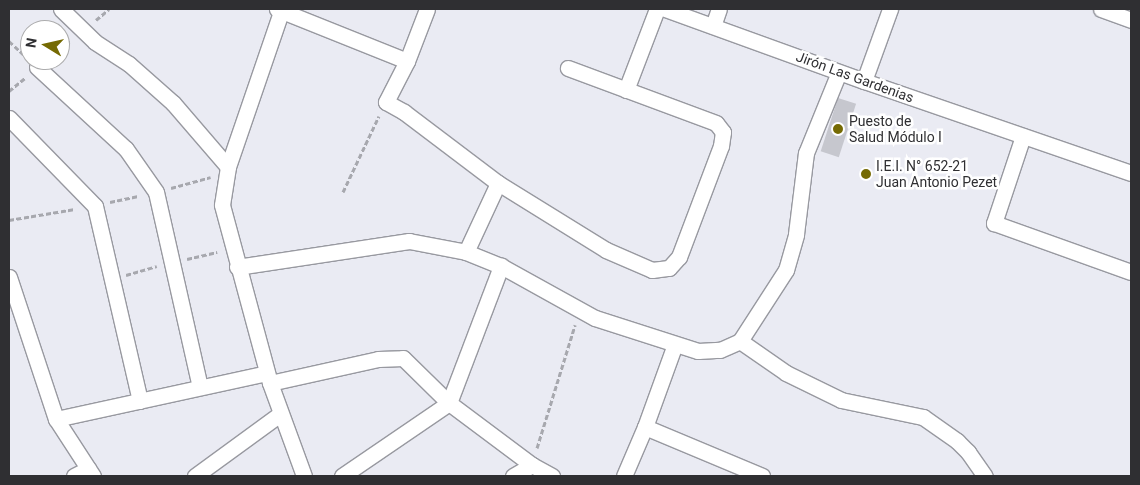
<!DOCTYPE html>
<html>
<head>
<meta charset="utf-8">
<style>
	body { margin:0 }
	#map { position:relative; width:1140px; height:485px; overflow:hidden; background:#eaebf3; font-family:Roboto,sans-serif }
	div>[style] { position:absolute }
	[style*='--x'] { left:calc(var(--x)*1px); top:calc(var(--y)*1px); width:calc(var(--w)*1px); rotate:calc(var(--a)*1deg) }
	.building>* { inset:0; background:#c6c7ce; transform-origin:0 0 }
	.path>* { height:3px; margin-top:-1.5px; transform-origin:0; background:repeating-linear-gradient(90deg,#a7a8ae 0 5px,transparent 0 7.5px) }
	.roads { filter:drop-shadow(1px 0 #9899a0) drop-shadow(-1px 0 #9899a0) drop-shadow(0 1px #9899a0) drop-shadow(0 -1px #9899a0) }
	.minor>* { height:15px; margin:-7.5px; padding:0 7.5px; transform-origin:7.5px; border-radius:7.5px; background:#fff }
	.dots>* { width:14px; height:14px; translate:-50% -50%; box-sizing:border-box; border:2px solid #fff; border-radius:50% }
	span { translate:-50% -50%; white-space:nowrap; text-align:center; line-height:1.15; -webkit-text-stroke:5px #fff; paint-order:stroke }
	.street-label { font-size:14px; color:#2f2f32 }
	.poi-label { font-size:14px; color:#2f2f32 }
	.left { translate:0 -50%; text-align:left }
	.frame { position:absolute; inset:0; border:10px solid #2f2f32; pointer-events:none }
	.north { position:absolute; left:20px; top:20px; width:50px; height:50px; box-sizing:border-box; background:#fff; border:1px solid #acacad; border-radius:50%; rotate:279deg; font-size:14px; font-weight:700; line-height:20px; text-align:center; color:#2f2f32 }
	.north::after { content:''; display:block; margin:auto; width:18px; height:22px; background:#756a03; clip-path:polygon(50% 0,100% 100%,50% 72%,0 100%) }
</style>
</head>
<body>
<div id="map">
	<div class="building">
		<div style="left:838px;top:98px;width:19px;height:56px;rotate:18deg"></div>
	</div>
	<div class="path">
		<div style="--x:96;--y:20;--w:17;--a:-40"></div>
		<div style="--x:9;--y:41;--w:23;--a:43"></div>
		<div style="--x:60;--y:49;--w:13;--a:-39"></div>
		<div style="--x:9;--y:91;--w:21;--a:-39"></div>
		<div style="--x:171;--y:188;--w:41;--a:-15.4"></div>
		<div style="--x:343;--y:192;--w:84;--a:-64.7"></div>
		<div style="--x:110;--y:202;--w:29;--a:-12"></div>
		<div style="--x:9;--y:220;--w:67;--a:-9.5"></div>
		<div style="--x:187;--y:259;--w:31;--a:-13"></div>
		<div style="--x:126;--y:275;--w:32;--a:-16"></div>
		<div style="--x:537;--y:448;--w:129;--a:-72.8"></div>
	</div>
	<div class="roads">
		<div class="minor">
			<div style="--x:61;--y:9;--w:47;--a:44.1"></div>
			<div style="--x:95;--y:42;--w:40;--a:32.9"></div>
			<div style="--x:129;--y:64;--w:59;--a:41.6"></div>
			<div style="--x:173;--y:103;--w:84;--a:49.3"></div>
			<div style="--x:277;--y:9;--w:140;--a:21.8"></div>
			<div style="--x:282;--y:9;--w:167;--a:108.9"></div>
			<div style="--x:228;--y:167;--w:38;--a:99"></div>
			<div style="--x:222;--y:205;--w:184;--a:74.9"></div>
			<div style="--x:270;--y:383;--w:99;--a:69.9"></div>
			<div style="--x:427;--y:9;--w:56;--a:111"></div>
			<div style="--x:407;--y:61;--w:46;--a:117.1"></div>
			<div style="--x:386;--y:102;--w:21;--a:29"></div>
			<div style="--x:404;--y:112;--w:118;--a:37.1"></div>
			<div style="--x:498;--y:183;--w:127;--a:31.8"></div>
			<div style="--x:606;--y:250;--w:50;--a:23.5"></div>
			<div style="--x:652;--y:270;--w:17;--a:-7"></div>
			<div style="--x:669;--y:268;--w:15;--a:-48"></div>
			<div style="--x:679;--y:257;--w:119;--a:-69.3"></div>
			<div style="--x:721;--y:146;--w:14;--a:-82"></div>
			<div style="--x:723;--y:132;--w:11;--a:-128"></div>
			<div style="--x:716;--y:123;--w:158;--a:-159.6"></div>
			<div style="--x:665;--y:9;--w:212;--a:19.9"></div>
			<div style="--x:864;--y:81;--w:282;--a:19"></div>
			<div style="--x:1101;--y:9;--w:32;--a:20"></div>
			<div style="--x:713;--y:26;--w:18;--a:-71"></div>
			<div style="--x:37;--y:67;--w:121;--a:42.7"></div>
			<div style="--x:126;--y:149;--w:52;--a:55.1"></div>
			<div style="--x:156;--y:192;--w:200;--a:77.3"></div>
			<div style="--x:864;--y:81;--w:77;--a:-70.1"></div>
			<div style="--x:626;--y:90;--w:87;--a:-69.1"></div>
			<div style="--x:9;--y:118;--w:123;--a:45.7"></div>
			<div style="--x:95;--y:206;--w:200;--a:77"></div>
			<div style="--x:1023;--y:136;--w:92;--a:108.4"></div>
			<div style="--x:994;--y:223;--w:145;--a:19.7"></div>
			<div style="--x:466;--y:252;--w:76;--a:-65.1"></div>
			<div style="--x:237;--y:267;--w:174;--a:-8.6"></div>
			<div style="--x:409;--y:241;--w:58;--a:10.9"></div>
			<div style="--x:466;--y:252;--w:38;--a:22"></div>
			<div style="--x:501;--y:266;--w:107;--a:29"></div>
			<div style="--x:595;--y:318;--w:108;--a:17.8"></div>
			<div style="--x:698;--y:351;--w:22;--a:-3"></div>
			<div style="--x:720;--y:350;--w:22;--a:-24"></div>
			<div style="--x:740;--y:341;--w:85;--a:-57.1"></div>
			<div style="--x:786;--y:270;--w:37;--a:-74"></div>
			<div style="--x:796;--y:234;--w:82;--a:-83"></div>
			<div style="--x:806;--y:153;--w:87;--a:-67.8"></div>
			<div style="--x:9;--y:277;--w:150;--a:71.7"></div>
			<div style="--x:56;--y:419;--w:68;--a:57"></div>
			<div style="--x:740;--y:341;--w:56;--a:34.8"></div>
			<div style="--x:786;--y:373;--w:61;--a:26.1"></div>
			<div style="--x:841;--y:400;--w:84;--a:11.7"></div>
			<div style="--x:923;--y:417;--w:42;--a:35.2"></div>
			<div style="--x:957;--y:441;--w:16;--a:45"></div>
			<div style="--x:968;--y:452;--w:29;--a:55"></div>
			<div style="--x:270;--y:383;--w:111;--a:-12.5"></div>
			<div style="--x:378;--y:359;--w:25;--a:-2"></div>
			<div style="--x:403;--y:358;--w:64;--a:44.4"></div>
			<div style="--x:449;--y:403;--w:104;--a:36.8"></div>
			<div style="--x:532;--y:465;--w:23;--a:29"></div>
			<div style="--x:56;--y:419;--w:216;--a:-12.3"></div>
			<div style="--x:645;--y:427;--w:127;--a:22.7"></div>
			<div style="--x:74;--y:476;--w:16;--a:-27"></div>
			<div style="--x:195;--y:476;--w:105;--a:-36.1"></div>
			<div style="--x:342;--y:476;--w:130;--a:-34.3"></div>
			<div style="--x:449;--y:403;--w:147;--a:-69.2"></div>
			<div style="--x:513;--y:476;--w:22;--a:-30"></div>
			<div style="--x:624;--y:476;--w:53;--a:-66.8"></div>
			<div style="--x:645;--y:427;--w:88;--a:-70.1"></div>
		</div>
	</div>
	<div class="dots">
		<div style="left:838px;top:129px;background:#756a03"></div>
		<div style="left:866px;top:174px;background:#756a03"></div>
	</div>
	<div class="street-label">
		<span style="left:855px;top:77px;rotate:20deg">Jirón Las Gardenias</span>
	</div>
	<div class="poi-label">
		<span class="left" style="left:849px;top:129px">Puesto de<br>Salud Módulo I</span>
		<span class="left" style="left:876px;top:174px">I.E.I. N° 652-21<br>Juan Antonio Pezet</span>
	</div>
	<div class="frame"></div>
	<div class="north">N</div>
</div>
</body>
</html>
